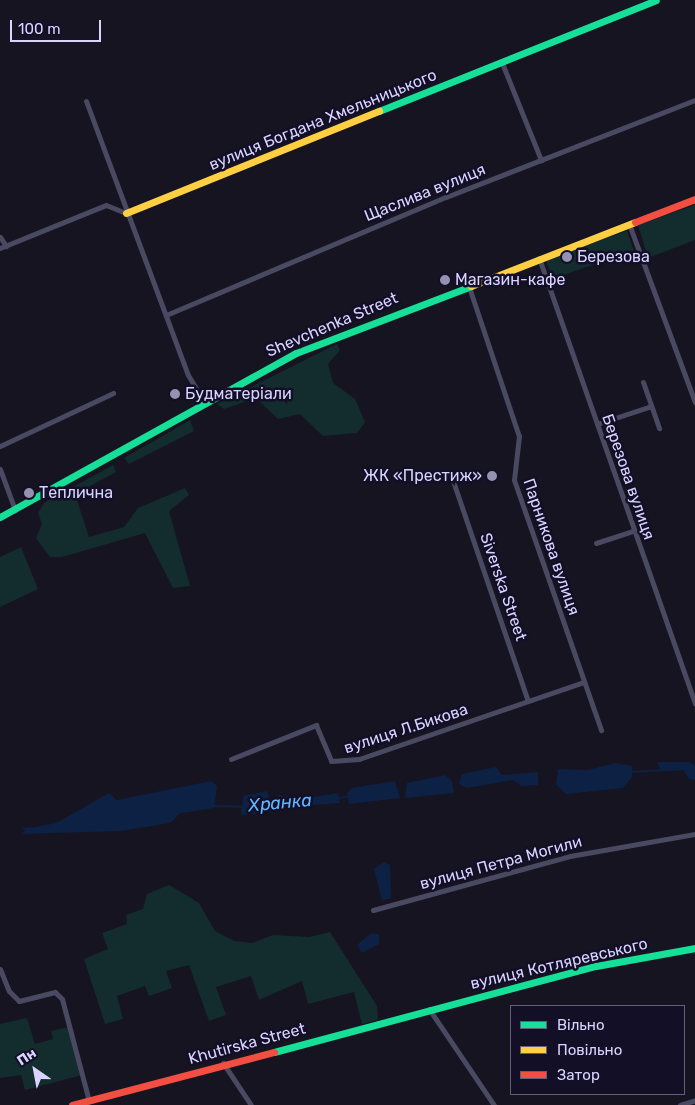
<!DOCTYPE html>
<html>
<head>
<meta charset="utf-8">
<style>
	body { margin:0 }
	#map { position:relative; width:695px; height:1105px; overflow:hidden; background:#161421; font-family:Rubik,sans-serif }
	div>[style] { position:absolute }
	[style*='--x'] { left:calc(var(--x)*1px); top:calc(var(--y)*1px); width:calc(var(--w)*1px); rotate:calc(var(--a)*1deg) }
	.green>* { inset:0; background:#132c2d; transform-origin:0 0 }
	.water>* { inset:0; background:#0d2144 }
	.stream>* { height:2px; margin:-1px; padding:0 1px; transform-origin:1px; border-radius:1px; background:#0d2144 }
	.street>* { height:5px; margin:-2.5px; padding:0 2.5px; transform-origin:2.5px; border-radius:2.5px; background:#4a4962 }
	.fast>* { height:7px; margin:-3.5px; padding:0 3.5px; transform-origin:3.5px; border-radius:3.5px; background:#16e098 }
	.slow>* { height:7px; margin:-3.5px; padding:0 3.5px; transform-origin:3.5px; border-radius:3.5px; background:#ffcf43 }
	.jam>* { height:7px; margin:-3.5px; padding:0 3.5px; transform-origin:3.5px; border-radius:3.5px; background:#f24e42 }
	.dots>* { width:14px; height:14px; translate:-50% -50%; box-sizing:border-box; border:2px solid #130f26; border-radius:50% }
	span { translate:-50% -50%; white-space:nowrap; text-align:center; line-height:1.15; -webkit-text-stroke:5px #130f26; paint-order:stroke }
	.street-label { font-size:16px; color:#d9d4ff }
	.poi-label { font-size:16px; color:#d9d4ff }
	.left { translate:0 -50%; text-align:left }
	.right { translate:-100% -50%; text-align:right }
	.water-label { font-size:18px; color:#62b6ff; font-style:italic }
	.legend { position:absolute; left:510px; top:1005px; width:175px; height:90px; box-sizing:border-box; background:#130f26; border:1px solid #625e7d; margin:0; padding:6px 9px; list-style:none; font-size:15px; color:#d9d4ff }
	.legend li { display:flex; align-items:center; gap:10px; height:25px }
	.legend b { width:25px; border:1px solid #625e7d }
	.north { position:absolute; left:10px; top:1045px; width:50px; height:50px; -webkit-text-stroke:4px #130f26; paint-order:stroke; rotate:327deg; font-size:14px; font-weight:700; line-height:20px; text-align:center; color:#d9d4ff }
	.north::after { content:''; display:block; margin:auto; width:18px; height:22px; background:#d9d4ff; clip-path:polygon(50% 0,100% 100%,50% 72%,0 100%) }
	.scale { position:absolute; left:10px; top:20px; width:91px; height:22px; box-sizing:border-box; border:2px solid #d9d4ff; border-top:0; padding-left:6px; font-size:15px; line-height:18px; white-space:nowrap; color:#d9d4ff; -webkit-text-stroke:4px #130f26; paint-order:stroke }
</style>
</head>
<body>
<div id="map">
	<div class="green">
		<div style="clip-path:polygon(695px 205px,695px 240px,648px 258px,638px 225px)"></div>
		<div style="left:627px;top:231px;width:21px;height:86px;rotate:71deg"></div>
		<div style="clip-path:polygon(337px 344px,340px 350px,328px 364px,333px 383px,355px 399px,365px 422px,357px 433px,323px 436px,300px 414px,278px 419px,256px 398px,224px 409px,217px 404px)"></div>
		<div style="clip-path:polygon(190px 420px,194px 431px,129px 464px,124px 458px)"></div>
		<div style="clip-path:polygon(113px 465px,116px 472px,75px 494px,89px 537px,124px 527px,138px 508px,185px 488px,189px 495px,169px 511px,190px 586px,173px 588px,145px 533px,62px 557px,50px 557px,36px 538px,42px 524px,38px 513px,44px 503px)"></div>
		<div style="clip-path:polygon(21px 547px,38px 589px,0 607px,0 557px)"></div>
		<div style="clip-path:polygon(169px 885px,199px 903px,215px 931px,234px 941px,252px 943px,273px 935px,309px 937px,330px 932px,377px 1006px,378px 1020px,362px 1024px,354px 992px,308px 1004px,302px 981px,259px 1000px,251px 976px,216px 987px,226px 1015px,209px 1021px,189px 965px,166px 971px,172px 988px,149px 996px,145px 986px,117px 996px,123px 1019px,105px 1024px,84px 959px,108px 949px,102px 933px,127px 924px,126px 915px,143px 909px,147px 894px)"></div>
		<div style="clip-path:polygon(27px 1018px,35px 1044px,53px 1039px,51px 1031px,70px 1027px,82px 1075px,25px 1090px,21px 1075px,0 1078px,0 1024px)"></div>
	</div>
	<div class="water">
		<div style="clip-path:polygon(657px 762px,690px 762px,695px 766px,695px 780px,689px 779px,683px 769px,661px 771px)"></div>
		<div style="clip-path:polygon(616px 763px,632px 766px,632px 777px,623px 788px,566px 794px,556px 785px,558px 769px,587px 770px)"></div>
		<div style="clip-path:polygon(496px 767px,502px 775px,538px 772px,538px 785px,521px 786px,513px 780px,467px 788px,459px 784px,462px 774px)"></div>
		<div style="clip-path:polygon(445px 775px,452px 781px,454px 793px,405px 798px,407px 783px)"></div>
		<div style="clip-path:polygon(211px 781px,217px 786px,214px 808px,181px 813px,170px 823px,121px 831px,22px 834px,25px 830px,21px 828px,51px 826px,109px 793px,117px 800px)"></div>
		<div style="clip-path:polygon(395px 781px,400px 798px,349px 804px,347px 793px,352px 788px)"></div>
		<div style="clip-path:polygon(267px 791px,273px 812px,241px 815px,243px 796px)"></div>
		<div style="clip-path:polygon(338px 793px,340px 803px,276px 808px,278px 795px,302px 799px)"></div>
		<div style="clip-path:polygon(384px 862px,390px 865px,391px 898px,382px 901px,374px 869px)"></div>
		<div style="clip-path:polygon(371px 933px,379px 934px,379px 944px,362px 953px,357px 945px)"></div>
	</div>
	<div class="stream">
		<div style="--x:630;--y:772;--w:56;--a:-3.1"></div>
		<div style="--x:340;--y:798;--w:11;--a:-10"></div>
		<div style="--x:214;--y:806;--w:32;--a:2"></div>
		<div style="--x:40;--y:827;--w:15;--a:-11"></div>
	</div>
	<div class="street">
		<div style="--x:502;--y:63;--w:105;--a:68.1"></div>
		<div style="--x:86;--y:101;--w:292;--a:69.6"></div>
		<div style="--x:188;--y:375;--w:33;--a:59"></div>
		<div style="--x:629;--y:224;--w:190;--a:69.7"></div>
		<div style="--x:0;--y:237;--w:11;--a:56"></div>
		<div style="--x:0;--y:248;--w:114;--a:-22.1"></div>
		<div style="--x:106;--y:205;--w:22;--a:22"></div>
		<div style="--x:539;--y:258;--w:472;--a:70.7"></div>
		<div style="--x:468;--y:284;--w:160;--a:71.5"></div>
		<div style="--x:519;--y:436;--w:44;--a:96.5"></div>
		<div style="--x:514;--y:480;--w:265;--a:70.8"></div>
		<div style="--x:166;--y:315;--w:304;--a:-22.9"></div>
		<div style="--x:446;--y:197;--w:267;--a:-21.3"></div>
		<div style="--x:643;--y:382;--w:49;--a:70.8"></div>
		<div style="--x:597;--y:424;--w:57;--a:-18.4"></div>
		<div style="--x:0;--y:446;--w:125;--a:-25.1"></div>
		<div style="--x:0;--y:469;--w:44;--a:69.9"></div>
		<div style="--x:453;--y:481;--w:232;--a:71.2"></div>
		<div style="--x:596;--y:543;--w:39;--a:-18"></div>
		<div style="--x:231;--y:759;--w:92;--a:-21.8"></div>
		<div style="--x:316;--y:725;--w:39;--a:67"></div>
		<div style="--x:331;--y:761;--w:28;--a:-4"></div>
		<div style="--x:359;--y:759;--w:238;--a:-18.9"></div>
		<div style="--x:373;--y:910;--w:204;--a:-15.3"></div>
		<div style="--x:570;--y:856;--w:127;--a:-10"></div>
		<div style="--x:0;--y:969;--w:24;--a:68"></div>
		<div style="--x:9;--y:991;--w:14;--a:45"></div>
		<div style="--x:19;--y:1001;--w:37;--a:-14"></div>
		<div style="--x:55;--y:992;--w:10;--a:45"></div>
		<div style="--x:62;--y:999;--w:106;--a:75.2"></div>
		<div style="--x:429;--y:1009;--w:116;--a:55.9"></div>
		<div style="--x:223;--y:1063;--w:50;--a:56.3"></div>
		<div style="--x:680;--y:1105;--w:16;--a:-18"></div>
	</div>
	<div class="fast">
		<div style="--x:379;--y:111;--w:298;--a:-21.8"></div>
		<div style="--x:0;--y:517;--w:338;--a:-29"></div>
		<div style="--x:296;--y:353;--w:187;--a:-20.9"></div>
		<div style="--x:274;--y:1052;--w:333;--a:-15"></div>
		<div style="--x:596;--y:966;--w:101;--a:-10.3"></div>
	</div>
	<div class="slow">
		<div style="--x:126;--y:213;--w:273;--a:-22"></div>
		<div style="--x:471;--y:286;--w:176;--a:-21.3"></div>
	</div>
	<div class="jam">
		<div style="--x:635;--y:222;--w:64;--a:-21"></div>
		<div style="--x:72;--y:1105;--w:209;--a:-14.7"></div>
	</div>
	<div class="dots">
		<div style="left:567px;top:257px;background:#9591b1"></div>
		<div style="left:445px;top:280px;background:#9591b1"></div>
		<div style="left:175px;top:394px;background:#9591b1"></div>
		<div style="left:492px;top:476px;background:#9591b1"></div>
		<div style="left:29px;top:493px;background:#9591b1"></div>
	</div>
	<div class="street-label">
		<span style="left:323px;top:120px;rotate:-22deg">вулиця Богдана Хмельницького</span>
		<span style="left:425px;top:193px;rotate:-22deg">Щаслива вулиця</span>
		<span style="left:332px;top:325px;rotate:-23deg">Shevchenka Street</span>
		<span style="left:628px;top:477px;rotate:71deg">Березова вулиця</span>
		<span style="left:551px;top:547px;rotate:71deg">Парникова вулиця</span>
		<span style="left:503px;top:587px;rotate:71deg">Siverska Street</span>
		<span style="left:406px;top:729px;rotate:-18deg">вулиця Л.Бикова</span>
		<span style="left:501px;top:863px;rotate:-15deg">вулиця Петра Могили</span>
		<span style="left:559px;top:964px;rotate:-13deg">вулиця Котляревського</span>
		<span style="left:247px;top:1044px;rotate:-15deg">Khutirska Street</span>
	</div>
	<div class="poi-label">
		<span class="left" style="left:577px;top:257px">Березова</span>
		<span class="left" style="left:455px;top:280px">Магазин-кафе</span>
		<span class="left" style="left:185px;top:394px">Будматеріали</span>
		<span class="right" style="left:482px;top:476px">ЖК «Престиж»</span>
		<span class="left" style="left:39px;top:493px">Теплична</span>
	</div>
	<div class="water-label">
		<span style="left:280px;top:803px;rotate:-5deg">Хранка</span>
	</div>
	<ul class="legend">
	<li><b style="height:6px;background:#16e098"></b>Вільно</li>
	<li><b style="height:6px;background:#ffcf43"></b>Повільно</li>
	<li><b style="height:6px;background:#f24e42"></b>Затор</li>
	</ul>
	<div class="north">Пн</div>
	<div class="scale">100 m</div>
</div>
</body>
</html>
